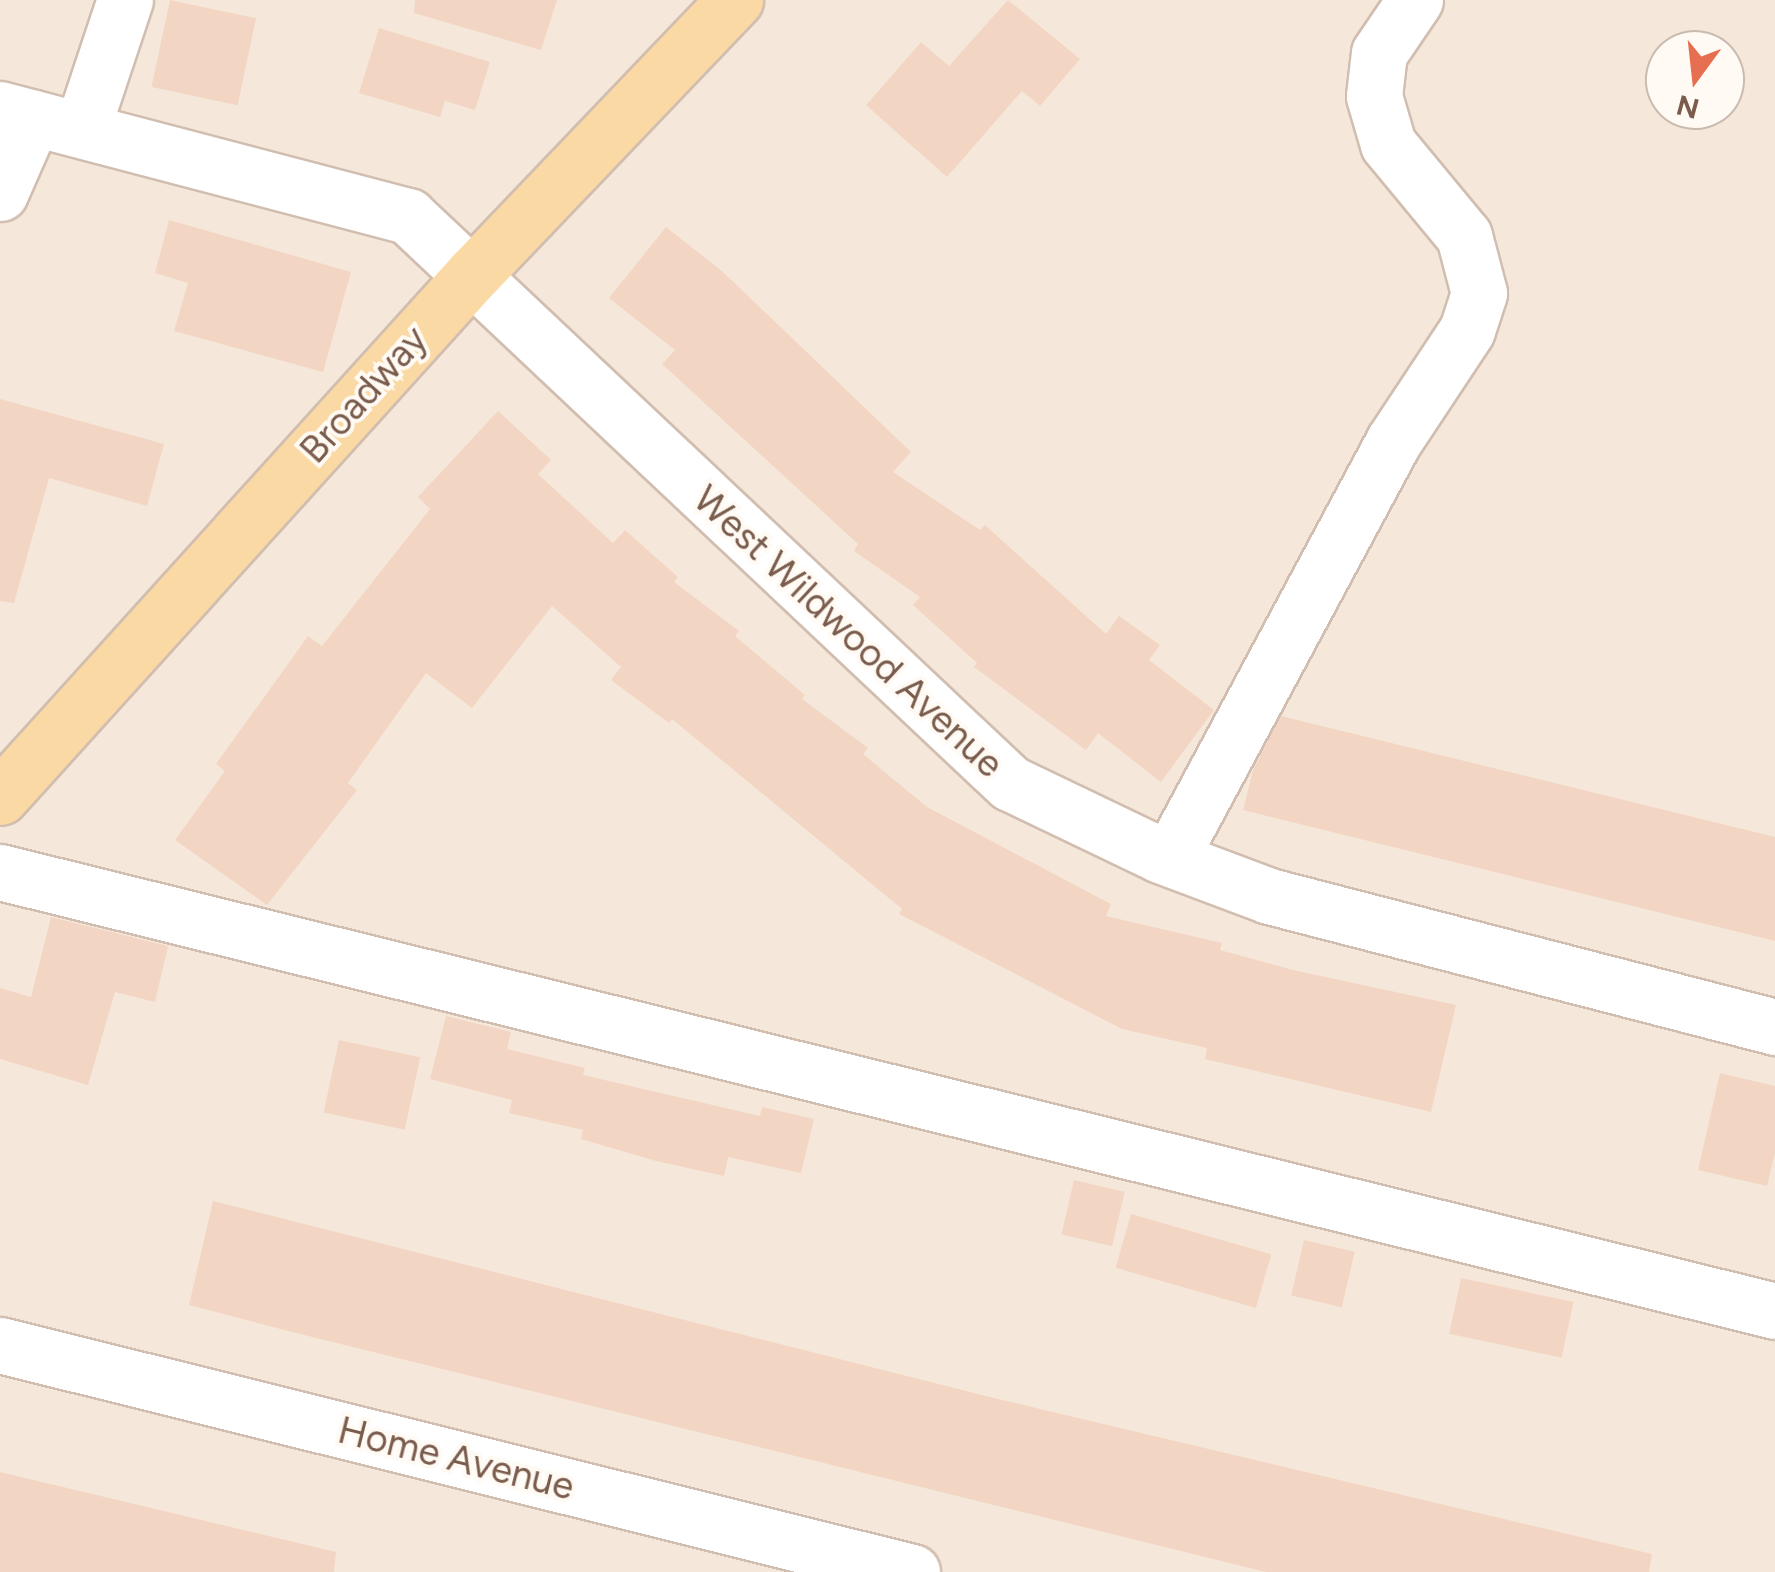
<!DOCTYPE html>
<html>
<head>
<meta charset="utf-8">
<style>
	body { margin:0 }
	#map { position:relative; width:1775px; height:1572px; overflow:hidden; background:#fdf6ec; font-family:Figtree,sans-serif }
	div>[style] { position:absolute }
	[style*='--x'] { left:calc(var(--x)*1px); top:calc(var(--y)*1px); width:calc(var(--w)*1px); rotate:calc(var(--a)*1deg) }
	.residential>* { inset:0; background:#f5e8da }
	.building>* { inset:0; background:#f3d5c3; transform-origin:0 0 }
	.roads { filter:drop-shadow(2px 0 #d1beb0) drop-shadow(-2px 0 #d1beb0) drop-shadow(0 2px #d1beb0) drop-shadow(0 -2px #d1beb0) }
	.minor>* { height:55px; margin:-27.5px; padding:0 27.5px; transform-origin:27.5px; border-radius:27.5px; background:#fff }
	.major>* { height:55px; margin:-27.5px; padding:0 27.5px; transform-origin:27.5px; border-radius:27.5px; background:#fbd9a5 }
	span { translate:-50% -50%; white-space:nowrap; text-align:center; line-height:1.15; -webkit-text-stroke:8px #fffaf3; paint-order:stroke }
	.street-label { font-size:38px; color:#7a5c4d }
	.north { position:absolute; left:1645px; top:30px; width:100px; height:100px; box-sizing:border-box; background:#fffaf3; border:2px solid #cabbb1; border-radius:50%; rotate:195deg; font-size:28px; font-weight:700; line-height:40px; text-align:center; color:#7a5c4d }
	.north::after { content:''; display:block; margin:auto; width:35px; height:45px; background:#e76f51; clip-path:polygon(50% 0,100% 100%,50% 72%,0 100%) }
</style>
</head>
<body>
<div id="map">
	<div class="residential">
		<div style="clip-path:polygon(evenodd,0 0,1775px 0,1775px 1572px,0 1572px,0 0,1665px 50px,1725px 50px,1725px 110px,1665px 110px,1665px 50px)"></div>
	</div>
	<div class="building">
		<div style="left:170px;top:0;width:88px;height:89px;rotate:12deg"></div>
		<div style="clip-path:polygon(415px 0,557px 0,541px 50px,414px 13px)"></div>
		<div style="clip-path:polygon(1008px 0,1080px 59px,1040px 106px,1022px 91px,947px 177px,866px 105px,921px 42px,949px 66px)"></div>
		<div style="clip-path:polygon(379px 28px,490px 62px,475px 110px,445px 101px,440px 117px,359px 93px)"></div>
		<div style="clip-path:polygon(169px 220px,351px 272px,323px 372px,174px 331px,188px 283px,155px 273px)"></div>
		<div style="clip-path:polygon(666px 227px,723px 272px,911px 452px,893px 472px,980px 530px,985px 525px,1106px 634px,1119px 616px,1160px 645px,1149px 660px,1214px 710px,1161px 782px,1098px 733px,1086px 750px,974px 667px,977px 663px,913px 605px,920px 597px,854px 551px,858px 544px,662px 364px,675px 350px,609px 298px)"></div>
		<div style="clip-path:polygon(0 399px,164px 444px,147px 506px,49px 478px,14px 603px,0 601px)"></div>
		<div style="clip-path:polygon(498px 411px,551px 460px,538px 474px,613px 543px,625px 530px,678px 577px,674px 582px,739px 631px,735px 636px,805px 695px,802px 699px,868px 748px,863px 754px,927px 807px,1111px 904px,1106px 916px,1222px 943px,1220px 950px,1293px 970px,1456px 1005px,1431px 1112px,1205px 1059px,1207px 1048px,1122px 1029px,899px 914px,902px 909px,672px 719px,669px 723px,611px 680px,621px 667px,552px 606px,472px 708px,426px 673px,348px 783px,357px 790px,267px 905px,175px 840px,225px 771px,216px 764px,308px 636px,322px 646px,430px 509px,418px 497px)"></div>
		<div style="clip-path:polygon(1281px 716px,1775px 837px,1775px 941px,1243px 810px,1253px 770px)"></div>
		<div style="clip-path:polygon(51px 917px,168px 946px,155px 1002px,115px 992px,88px 1085px,0 1059px,0 988px,31px 997px)"></div>
		<div style="clip-path:polygon(446px 1016px,511px 1032px,507px 1049px,585px 1068px,583px 1075px,760px 1116px,762px 1107px,814px 1119px,801px 1173px,728px 1157px,724px 1176px,656px 1161px,581px 1139px,583px 1130px,509px 1113px,512px 1100px,430px 1079px)"></div>
		<div style="left:339px;top:1040px;width:83px;height:74px;rotate:12deg"></div>
		<div style="clip-path:polygon(1720px 1073px,1775px 1086px,1775px 1153px,1767px 1186px,1698px 1170px)"></div>
		<div style="left:1074px;top:1180px;width:52px;height:56px;rotate:13deg"></div>
		<div style="clip-path:polygon(213px 1201px,998px 1399px,1652px 1554px,1649px 1572px,1266px 1572px,292px 1332px,189px 1305px)"></div>
		<div style="left:1131px;top:1214px;width:146px;height:56px;rotate:16deg"></div>
		<div style="left:1304px;top:1240px;width:52px;height:57px;rotate:13deg"></div>
		<div style="left:1461px;top:1278px;width:115px;height:57px;rotate:12deg"></div>
		<div style="clip-path:polygon(0 1472px,336px 1552px,334px 1572px,0 1572px)"></div>
	</div>
	<div class="roads">
		<div class="minor">
			<div style="--x:0;--y:109;--w:422;--a:14.7"></div>
			<div style="--x:408;--y:216;--w:827;--a:43.29"></div>
			<div style="--x:1010;--y:783;--w:166;--a:25.6"></div>
			<div style="--x:1160;--y:855;--w:116;--a:20.6"></div>
			<div style="--x:1269;--y:896;--w:523;--a:14.51"></div>
			<div style="--x:82;--y:129;--w:136;--a:-71.6"></div>
			<div style="--x:0;--y:193;--w:82;--a:-66.3"></div>
			<div style="--x:1170;--y:858;--w:472;--a:-61.8"></div>
			<div style="--x:1393;--y:442;--w:134;--a:-56.5"></div>
			<div style="--x:1467;--y:330;--w:39;--a:-72"></div>
			<div style="--x:1479;--y:293;--w:59;--a:-104.7"></div>
			<div style="--x:1464;--y:236;--w:119;--a:-129.6"></div>
			<div style="--x:1388;--y:144;--w:50;--a:-106.3"></div>
			<div style="--x:1374;--y:96;--w:43;--a:-83.4"></div>
			<div style="--x:1379;--y:53;--w:64;--a:-55.8"></div>
			<div style="--x:0;--y:872;--w:1828;--a:13.89"></div>
			<div style="--x:0;--y:1345;--w:940;--a:13.98"></div>
		</div>
		<div class="major">
			<div style="--x:0;--y:797;--w:707;--a:-47.87"></div>
			<div style="--x:474;--y:273;--w:378;--a:-46.3"></div>
		</div>
	</div>
	<div class="street-label">
		<span style="left:364px;top:395px;rotate:-48deg">Broadway</span>
		<span style="left:848px;top:632px;rotate:43deg">West Wildwood Avenue</span>
		<span style="left:456px;top:1459px;rotate:14deg">Home Avenue</span>
	</div>
	<div class="north">N</div>
</div>
</body>
</html>
